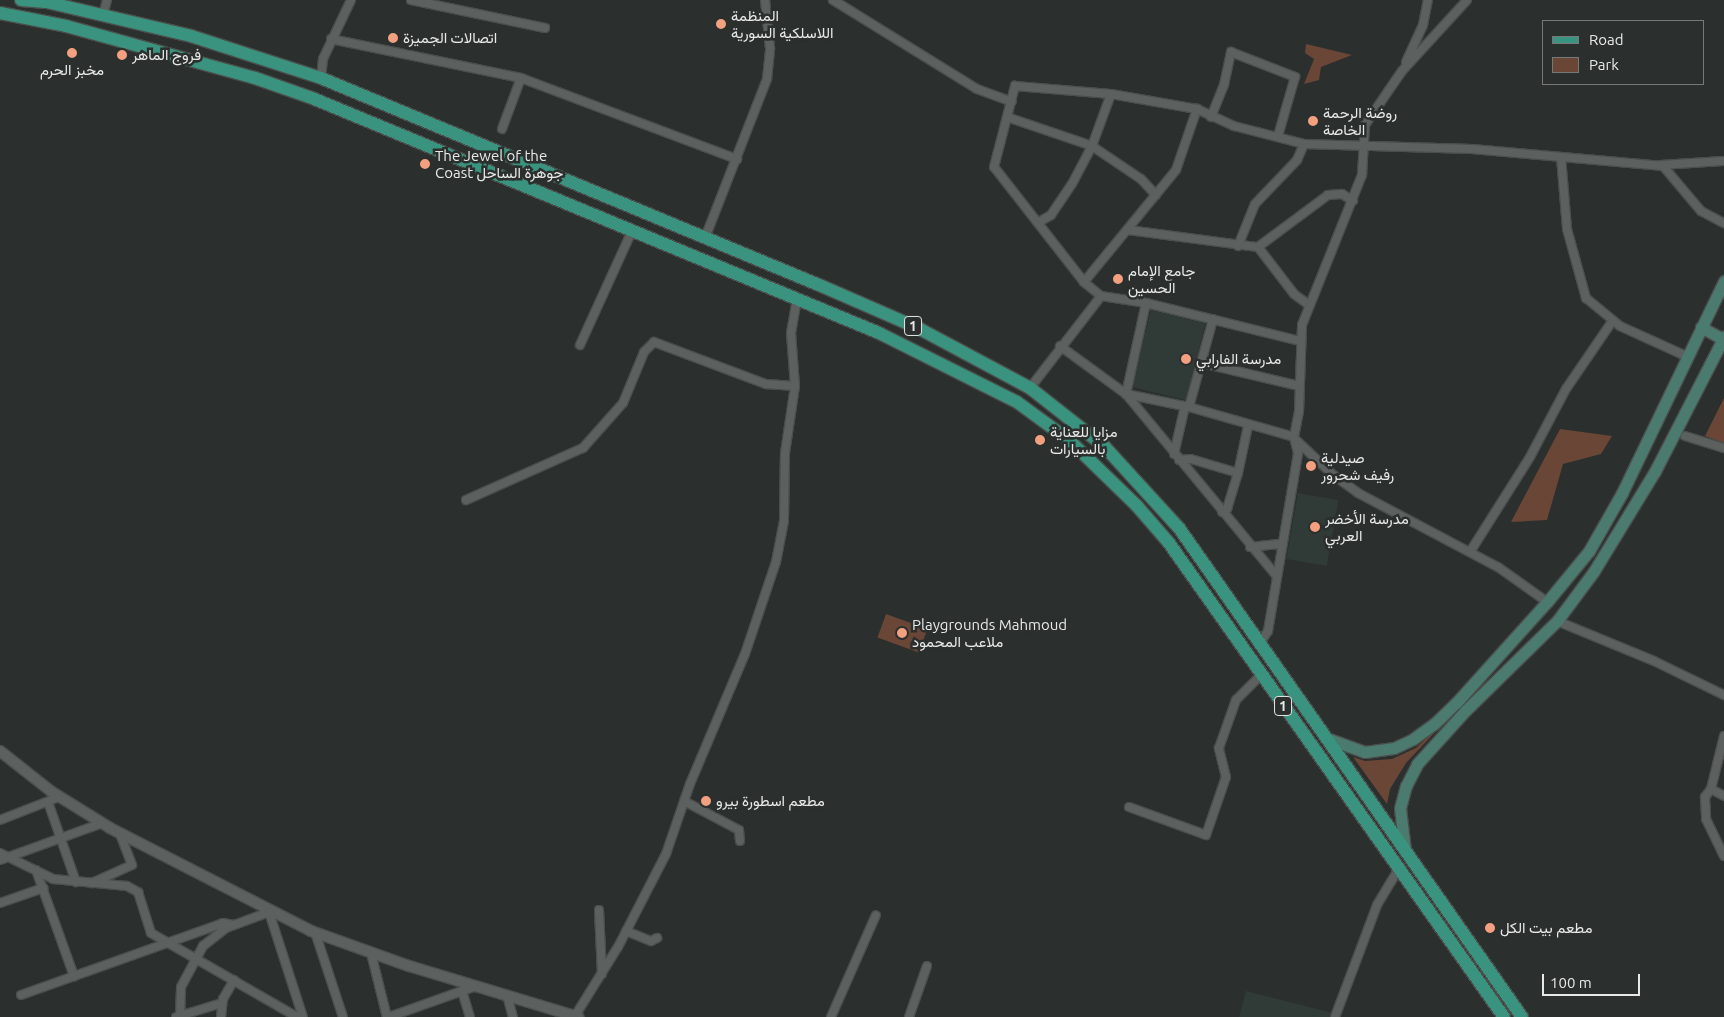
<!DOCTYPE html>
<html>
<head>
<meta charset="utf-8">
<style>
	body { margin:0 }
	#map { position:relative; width:1724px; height:1017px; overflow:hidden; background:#2b2f2d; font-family:Ubuntu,Vazirmatn,sans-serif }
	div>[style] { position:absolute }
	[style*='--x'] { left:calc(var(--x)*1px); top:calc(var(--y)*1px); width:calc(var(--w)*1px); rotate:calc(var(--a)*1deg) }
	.built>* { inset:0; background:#303b37; transform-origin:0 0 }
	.green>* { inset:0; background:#6a4637; transform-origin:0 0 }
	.roads { filter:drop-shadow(1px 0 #4a4e4c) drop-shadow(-1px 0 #4a4e4c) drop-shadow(0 1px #4a4e4c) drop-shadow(0 -1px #4a4e4c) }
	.minor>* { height:8px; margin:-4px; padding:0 4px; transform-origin:4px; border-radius:4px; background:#5c615f }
	.tertiary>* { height:10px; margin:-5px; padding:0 5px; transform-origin:5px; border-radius:5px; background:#5c615f }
	.secondary>* { height:11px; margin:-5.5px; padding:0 5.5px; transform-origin:5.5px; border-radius:5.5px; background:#4b7a6e }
	.primary>* { height:12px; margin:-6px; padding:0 6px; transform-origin:6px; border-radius:6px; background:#3a937e }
	.dots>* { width:14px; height:14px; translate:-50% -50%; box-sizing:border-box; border:2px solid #2b2f2d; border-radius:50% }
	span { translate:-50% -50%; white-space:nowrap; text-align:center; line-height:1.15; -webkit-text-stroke:5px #2b2f2d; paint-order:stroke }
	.shield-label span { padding:1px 4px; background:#2b2f2d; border:1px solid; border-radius:4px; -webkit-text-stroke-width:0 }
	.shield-label { font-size:14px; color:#e6e9e8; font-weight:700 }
	.poi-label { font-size:15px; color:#e6e9e8 }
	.left { translate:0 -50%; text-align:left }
	.legend { position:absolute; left:1542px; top:20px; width:162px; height:65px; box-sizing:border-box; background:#2b2f2d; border:1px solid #767978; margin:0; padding:6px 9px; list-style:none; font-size:15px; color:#e6e9e8 }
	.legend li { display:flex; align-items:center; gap:10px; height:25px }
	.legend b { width:25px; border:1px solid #767978 }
	.scale { position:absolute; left:1542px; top:974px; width:98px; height:22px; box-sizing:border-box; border:2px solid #e6e9e8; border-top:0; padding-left:6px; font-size:15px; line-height:18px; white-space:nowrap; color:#e6e9e8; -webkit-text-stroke:4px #2b2f2d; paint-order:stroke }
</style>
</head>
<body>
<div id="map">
	<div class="built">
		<div style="left:1151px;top:310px;width:56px;height:79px;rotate:14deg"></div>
		<div style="left:1298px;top:493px;width:41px;height:67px;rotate:10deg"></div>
		<div style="clip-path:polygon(1246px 991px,1333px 1013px,1332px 1017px,1239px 1017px)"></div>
	</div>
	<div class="green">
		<div style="clip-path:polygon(1306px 44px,1352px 55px,1321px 67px,1319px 80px,1304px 84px,1314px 59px,1305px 53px)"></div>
		<div style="clip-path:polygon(1724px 398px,1724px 443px,1705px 436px)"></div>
		<div style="clip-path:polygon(1560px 429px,1612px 436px,1601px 454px,1563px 464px,1547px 520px,1511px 522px)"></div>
		<div style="left:886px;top:614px;width:44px;height:25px;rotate:20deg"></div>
		<div style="clip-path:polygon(1455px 711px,1406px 763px,1390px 789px,1387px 804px,1353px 757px,1365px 761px,1392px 759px,1416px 748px)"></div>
	</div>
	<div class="roads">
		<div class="minor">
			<div style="--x:411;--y:0;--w:137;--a:11.8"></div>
			<div style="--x:833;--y:0;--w:169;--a:31.7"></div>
			<div style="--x:977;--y:89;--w:37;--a:20"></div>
			<div style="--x:103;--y:15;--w:16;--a:-75"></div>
			<div style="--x:331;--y:39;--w:194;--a:11.6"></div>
			<div style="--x:521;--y:78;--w:231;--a:20.6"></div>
			<div style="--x:1406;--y:62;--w:41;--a:-65.3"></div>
			<div style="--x:1423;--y:25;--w:25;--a:-79"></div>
			<div style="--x:321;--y:78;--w:19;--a:-84"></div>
			<div style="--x:323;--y:59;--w:65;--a:-64.6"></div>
			<div style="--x:1007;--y:117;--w:90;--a:18.8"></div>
			<div style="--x:1092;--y:146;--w:59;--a:34"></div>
			<div style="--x:1141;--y:179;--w:22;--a:47"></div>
			<div style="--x:1211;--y:117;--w:35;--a:-68"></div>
			<div style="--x:1224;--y:85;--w:34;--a:-78"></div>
			<div style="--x:1231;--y:52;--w:69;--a:21.3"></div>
			<div style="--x:1295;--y:77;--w:61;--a:106.1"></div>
			<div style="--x:502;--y:129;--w:54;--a:-69.6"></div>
			<div style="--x:1561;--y:157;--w:72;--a:85.2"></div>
			<div style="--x:1567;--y:229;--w:72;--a:74.6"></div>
			<div style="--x:1586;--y:298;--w:44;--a:39.5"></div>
			<div style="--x:1620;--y:326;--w:75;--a:24.5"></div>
			<div style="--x:1661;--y:165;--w:63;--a:-3.6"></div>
			<div style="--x:1039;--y:222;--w:14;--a:-30"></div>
			<div style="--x:1051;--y:215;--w:37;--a:-56"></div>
			<div style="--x:1072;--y:184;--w:43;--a:-62.2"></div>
			<div style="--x:1092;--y:146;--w:55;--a:-69.9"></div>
			<div style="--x:1128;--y:230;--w:131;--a:7.5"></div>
			<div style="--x:1258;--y:247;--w:87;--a:-36.6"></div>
			<div style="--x:1328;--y:195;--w:14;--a:-4"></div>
			<div style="--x:1342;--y:194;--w:13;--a:32"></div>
			<div style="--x:705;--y:238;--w:171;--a:-68.7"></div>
			<div style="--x:767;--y:79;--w:31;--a:-84"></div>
			<div style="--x:770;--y:48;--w:48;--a:-95.9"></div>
			<div style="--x:1238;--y:246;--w:45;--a:-68"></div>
			<div style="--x:1255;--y:204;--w:61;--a:-46.3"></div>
			<div style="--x:1297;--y:160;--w:17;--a:-66"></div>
			<div style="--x:1258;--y:247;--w:59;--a:52.5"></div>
			<div style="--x:1294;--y:294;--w:19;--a:36"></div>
			<div style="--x:1084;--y:282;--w:145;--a:-50.6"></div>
			<div style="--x:1176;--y:170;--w:65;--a:-71"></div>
			<div style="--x:1101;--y:296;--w:46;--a:8.8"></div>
			<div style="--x:1146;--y:303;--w:158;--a:13.9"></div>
			<div style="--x:1146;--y:303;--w:93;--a:102.4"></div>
			<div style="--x:1126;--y:394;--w:64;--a:11.7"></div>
			<div style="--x:1189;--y:407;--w:109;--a:15.9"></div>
			<div style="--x:580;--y:345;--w:125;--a:-65.5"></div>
			<div style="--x:1060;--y:346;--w:82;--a:36"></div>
			<div style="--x:1126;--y:394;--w:235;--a:50.4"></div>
			<div style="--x:1202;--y:363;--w:100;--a:13.3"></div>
			<div style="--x:1030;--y:388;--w:116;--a:-52.3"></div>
			<div style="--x:1101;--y:296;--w:22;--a:-141"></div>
			<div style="--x:1084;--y:282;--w:146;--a:-128"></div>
			<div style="--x:994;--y:167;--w:84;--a:-75.5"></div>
			<div style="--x:1015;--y:86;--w:96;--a:4.8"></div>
			<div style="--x:1111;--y:94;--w:87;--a:9.9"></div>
			<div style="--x:1197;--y:109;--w:41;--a:24.7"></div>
			<div style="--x:1234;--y:126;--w:72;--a:14.4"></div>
			<div style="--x:1304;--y:144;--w:168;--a:1.7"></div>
			<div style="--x:1472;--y:149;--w:192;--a:5.1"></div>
			<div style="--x:1663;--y:166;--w:59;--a:49.8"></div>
			<div style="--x:1701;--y:211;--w:26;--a:28"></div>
			<div style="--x:1189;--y:407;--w:91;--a:-74.7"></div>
			<div style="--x:1685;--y:436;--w:41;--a:17.1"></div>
			<div style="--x:1297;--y:441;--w:48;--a:43.3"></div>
			<div style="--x:1332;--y:474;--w:32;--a:36"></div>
			<div style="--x:1358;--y:493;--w:158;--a:27.9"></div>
			<div style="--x:1498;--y:567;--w:60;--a:35.5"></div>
			<div style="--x:1174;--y:454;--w:49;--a:-77.1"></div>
			<div style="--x:1179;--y:460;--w:12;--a:-5"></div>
			<div style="--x:1191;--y:459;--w:49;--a:16.6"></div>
			<div style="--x:466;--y:500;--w:128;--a:-24"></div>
			<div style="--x:583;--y:448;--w:60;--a:-48.4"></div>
			<div style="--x:623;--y:403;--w:55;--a:-67.6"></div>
			<div style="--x:644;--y:352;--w:14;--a:-45"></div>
			<div style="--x:654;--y:342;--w:120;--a:20.6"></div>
			<div style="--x:766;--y:384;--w:29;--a:4"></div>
			<div style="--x:1222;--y:512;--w:6;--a:-31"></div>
			<div style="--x:1227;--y:509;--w:38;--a:-73"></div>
			<div style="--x:1238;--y:473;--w:48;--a:-78"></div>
			<div style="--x:1250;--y:547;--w:31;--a:-6"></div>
			<div style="--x:1470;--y:552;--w:112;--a:-57.7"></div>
			<div style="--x:1530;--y:457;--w:77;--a:-62.1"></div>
			<div style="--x:1566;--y:389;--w:83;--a:-55.7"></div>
			<div style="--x:1557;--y:621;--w:105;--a:22.4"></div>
			<div style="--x:1654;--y:661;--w:78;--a:25.9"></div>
			<div style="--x:1261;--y:642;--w:13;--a:-58"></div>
			<div style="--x:1268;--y:631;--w:181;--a:-80.4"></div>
			<div style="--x:1298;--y:453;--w:16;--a:-104"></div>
			<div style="--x:1294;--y:437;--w:25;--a:-79"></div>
			<div style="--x:1299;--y:412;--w:87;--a:-88"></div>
			<div style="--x:1302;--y:325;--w:162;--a:-68.2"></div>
			<div style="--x:1362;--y:175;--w:50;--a:-86.6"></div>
			<div style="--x:1365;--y:125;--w:65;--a:-55.6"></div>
			<div style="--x:1402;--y:71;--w:96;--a:-47.5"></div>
			<div style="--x:1724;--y:736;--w:55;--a:103.8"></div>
			<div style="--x:1711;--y:789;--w:15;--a:28"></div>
			<div style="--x:1711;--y:789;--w:10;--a:127"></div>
			<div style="--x:1705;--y:797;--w:22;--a:87"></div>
			<div style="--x:1706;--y:819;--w:41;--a:64.1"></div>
			<div style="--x:684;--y:801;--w:62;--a:27.8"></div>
			<div style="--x:739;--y:830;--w:11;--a:85"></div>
			<div style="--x:48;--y:802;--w:85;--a:70.7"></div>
			<div style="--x:1129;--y:807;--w:82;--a:20"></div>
			<div style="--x:1206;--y:835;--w:61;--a:-71"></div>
			<div style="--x:1226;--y:777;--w:30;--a:-104"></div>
			<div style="--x:1219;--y:748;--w:51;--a:-70.5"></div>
			<div style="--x:1236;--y:700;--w:35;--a:-45"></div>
			<div style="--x:0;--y:820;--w:63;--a:-21.3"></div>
			<div style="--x:0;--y:853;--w:59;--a:26.1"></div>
			<div style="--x:53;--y:879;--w:74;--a:5.4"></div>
			<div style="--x:127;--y:886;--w:13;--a:29"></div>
			<div style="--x:138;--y:892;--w:43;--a:72.4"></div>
			<div style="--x:151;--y:933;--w:168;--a:29.9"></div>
			<div style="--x:0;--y:860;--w:109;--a:-19.9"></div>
			<div style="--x:36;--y:870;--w:113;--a:70.3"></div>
			<div style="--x:92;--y:883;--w:44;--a:-24.2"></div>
			<div style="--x:132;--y:865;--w:34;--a:-111"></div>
			<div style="--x:0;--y:903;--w:46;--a:-19.2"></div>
			<div style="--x:599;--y:910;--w:64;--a:87.3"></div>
			<div style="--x:269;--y:912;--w:110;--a:72.1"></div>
			<div style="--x:626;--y:931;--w:27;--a:22"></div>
			<div style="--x:651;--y:941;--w:7;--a:-27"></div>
			<div style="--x:315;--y:932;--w:89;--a:71.8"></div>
			<div style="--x:371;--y:953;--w:66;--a:76"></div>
			<div style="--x:462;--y:991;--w:27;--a:73"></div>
			<div style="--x:21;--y:995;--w:214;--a:-19.6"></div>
			<div style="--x:223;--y:923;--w:11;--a:10"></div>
			<div style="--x:507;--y:995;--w:23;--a:75"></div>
			<div style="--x:575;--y:1016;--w:81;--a:-58.1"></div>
			<div style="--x:618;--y:947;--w:105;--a:-62.7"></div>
			<div style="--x:666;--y:854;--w:74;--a:-71.1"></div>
			<div style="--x:690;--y:784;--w:141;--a:-67.1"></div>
			<div style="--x:745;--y:654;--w:97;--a:-71.4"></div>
			<div style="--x:776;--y:562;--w:42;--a:-79"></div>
			<div style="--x:784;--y:521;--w:68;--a:-89.2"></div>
			<div style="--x:785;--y:453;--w:68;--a:-81.5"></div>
			<div style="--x:795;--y:386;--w:53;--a:-94.3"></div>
			<div style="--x:791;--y:333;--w:35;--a:-80"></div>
			<div style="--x:176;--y:1017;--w:48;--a:-16.9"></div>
			<div style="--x:180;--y:1017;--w:30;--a:-88"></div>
			<div style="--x:181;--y:987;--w:47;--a:-61.8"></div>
			<div style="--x:203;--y:946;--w:29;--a:-38"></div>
			<div style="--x:226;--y:928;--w:46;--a:-20.4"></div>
			<div style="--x:269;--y:912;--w:6;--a:18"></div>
			<div style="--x:221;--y:1017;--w:18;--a:-84"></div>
			<div style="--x:223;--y:999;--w:22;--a:-60"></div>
			<div style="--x:389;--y:1017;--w:92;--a:-19.6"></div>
			<div style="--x:831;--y:1017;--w:111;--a:-66.2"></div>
			<div style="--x:909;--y:1017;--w:54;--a:-70.6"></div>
			<div style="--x:1335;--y:1017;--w:120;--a:-69.4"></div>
			<div style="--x:1377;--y:905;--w:41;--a:-59"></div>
		</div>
		<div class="tertiary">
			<div style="--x:0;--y:751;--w:66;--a:38.3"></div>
			<div style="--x:52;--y:792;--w:68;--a:31.8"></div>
			<div style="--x:110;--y:828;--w:226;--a:27.1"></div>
			<div style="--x:311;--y:931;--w:104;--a:19.7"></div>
			<div style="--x:409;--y:966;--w:177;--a:16.8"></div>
		</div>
		<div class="secondary">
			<div style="--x:1701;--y:327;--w:25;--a:29"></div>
			<div style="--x:1329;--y:739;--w:38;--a:20"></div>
			<div style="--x:1365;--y:752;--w:29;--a:-8"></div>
			<div style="--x:1394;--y:748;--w:21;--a:-25"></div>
			<div style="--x:1413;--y:739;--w:26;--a:-36"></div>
			<div style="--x:1434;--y:724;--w:30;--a:-44"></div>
			<div style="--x:1456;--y:703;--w:136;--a:-48"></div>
			<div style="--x:1547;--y:602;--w:66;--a:-50.5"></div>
			<div style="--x:1589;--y:551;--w:67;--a:-60.4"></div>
			<div style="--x:1622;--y:493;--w:235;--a:-64.3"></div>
			<div style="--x:1405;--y:850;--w:42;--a:-96.8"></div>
			<div style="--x:1400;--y:808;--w:23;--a:-75"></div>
			<div style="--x:1406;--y:786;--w:25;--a:-63"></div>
			<div style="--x:1417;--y:764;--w:73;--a:-47.8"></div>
			<div style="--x:1466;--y:710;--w:127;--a:-44.4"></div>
			<div style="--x:1557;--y:621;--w:62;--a:-53.5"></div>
			<div style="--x:1594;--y:571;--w:117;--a:-58.6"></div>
			<div style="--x:1655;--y:471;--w:151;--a:-62.8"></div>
		</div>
		<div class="primary">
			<div style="--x:21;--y:0;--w:24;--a:5"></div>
			<div style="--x:38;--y:0;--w:157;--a:13.2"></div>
			<div style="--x:191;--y:36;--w:137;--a:17.9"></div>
			<div style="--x:321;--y:78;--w:539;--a:22.57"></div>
			<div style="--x:819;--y:285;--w:110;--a:23.5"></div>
			<div style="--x:920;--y:329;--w:125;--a:28.2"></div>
			<div style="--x:1030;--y:388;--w:94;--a:38.1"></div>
			<div style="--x:1104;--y:446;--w:111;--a:47.6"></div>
			<div style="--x:1179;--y:528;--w:597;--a:54.95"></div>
			<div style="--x:0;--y:13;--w:67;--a:11.1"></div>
			<div style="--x:66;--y:26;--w:196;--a:15.4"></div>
			<div style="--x:255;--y:78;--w:60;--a:19.3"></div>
			<div style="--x:312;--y:98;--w:614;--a:22.51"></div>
			<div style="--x:879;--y:333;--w:154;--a:26.6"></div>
			<div style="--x:1017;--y:402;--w:64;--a:36.2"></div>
			<div style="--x:1069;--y:440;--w:95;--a:44.1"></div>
			<div style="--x:1137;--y:506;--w:49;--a:49.1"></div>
			<div style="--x:1169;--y:543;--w:580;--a:54.75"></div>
		</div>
	</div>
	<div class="dots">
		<div style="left:721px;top:24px;background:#f2a07f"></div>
		<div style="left:393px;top:38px;background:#f2a07f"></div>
		<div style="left:72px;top:53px;background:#f2a07f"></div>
		<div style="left:122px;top:55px;background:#f2a07f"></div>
		<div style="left:1313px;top:121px;background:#f2a07f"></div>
		<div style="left:425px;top:164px;background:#f2a07f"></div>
		<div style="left:1118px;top:279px;background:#f2a07f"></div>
		<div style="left:1186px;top:359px;background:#f2a07f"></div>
		<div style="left:1040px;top:440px;background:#f2a07f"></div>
		<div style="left:1311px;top:466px;background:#f2a07f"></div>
		<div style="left:1315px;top:527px;background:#f2a07f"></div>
		<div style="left:902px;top:633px;background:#f2a07f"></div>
		<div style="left:706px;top:801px;background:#f2a07f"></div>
		<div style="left:1490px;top:928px;background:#f2a07f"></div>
	</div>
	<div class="shield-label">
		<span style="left:913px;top:326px">1</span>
		<span style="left:1283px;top:706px">1</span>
	</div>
	<div class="poi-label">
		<span class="left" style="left:731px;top:24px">المنظمة<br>اللاسلكية السورية</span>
		<span class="left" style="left:403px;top:38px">اتصالات الجميزة</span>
		<span class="left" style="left:132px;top:55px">فروج الماهر</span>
		<span style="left:72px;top:70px">مخبز الحرم</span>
		<span class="left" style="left:1323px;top:121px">روضة الرحمة<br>الخاصة</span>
		<span class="left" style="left:435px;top:164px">The Jewel of the<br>Coast جوهرة الساحل</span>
		<span class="left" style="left:1128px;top:279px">جامع الإمام<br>الحسين</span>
		<span class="left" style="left:1196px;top:359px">مدرسة الفارابي</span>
		<span class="left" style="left:1050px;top:440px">مزايا للعناية<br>بالسيارات</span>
		<span class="left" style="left:1321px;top:466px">صيدلية<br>رفيف شحرور</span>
		<span class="left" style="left:1325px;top:527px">مدرسة الأخضر<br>العربي</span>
		<span class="left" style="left:912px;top:633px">Playgrounds Mahmoud<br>ملاعب المحمود</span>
		<span class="left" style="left:716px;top:801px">مطعم اسطورة بيرو</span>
		<span class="left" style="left:1500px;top:928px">مطعم بيت الكل</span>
	</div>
	<ul class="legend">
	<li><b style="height:6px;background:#3a937e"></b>Road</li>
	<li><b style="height:14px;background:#6a4637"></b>Park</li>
	</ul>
	<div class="scale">100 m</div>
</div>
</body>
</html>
